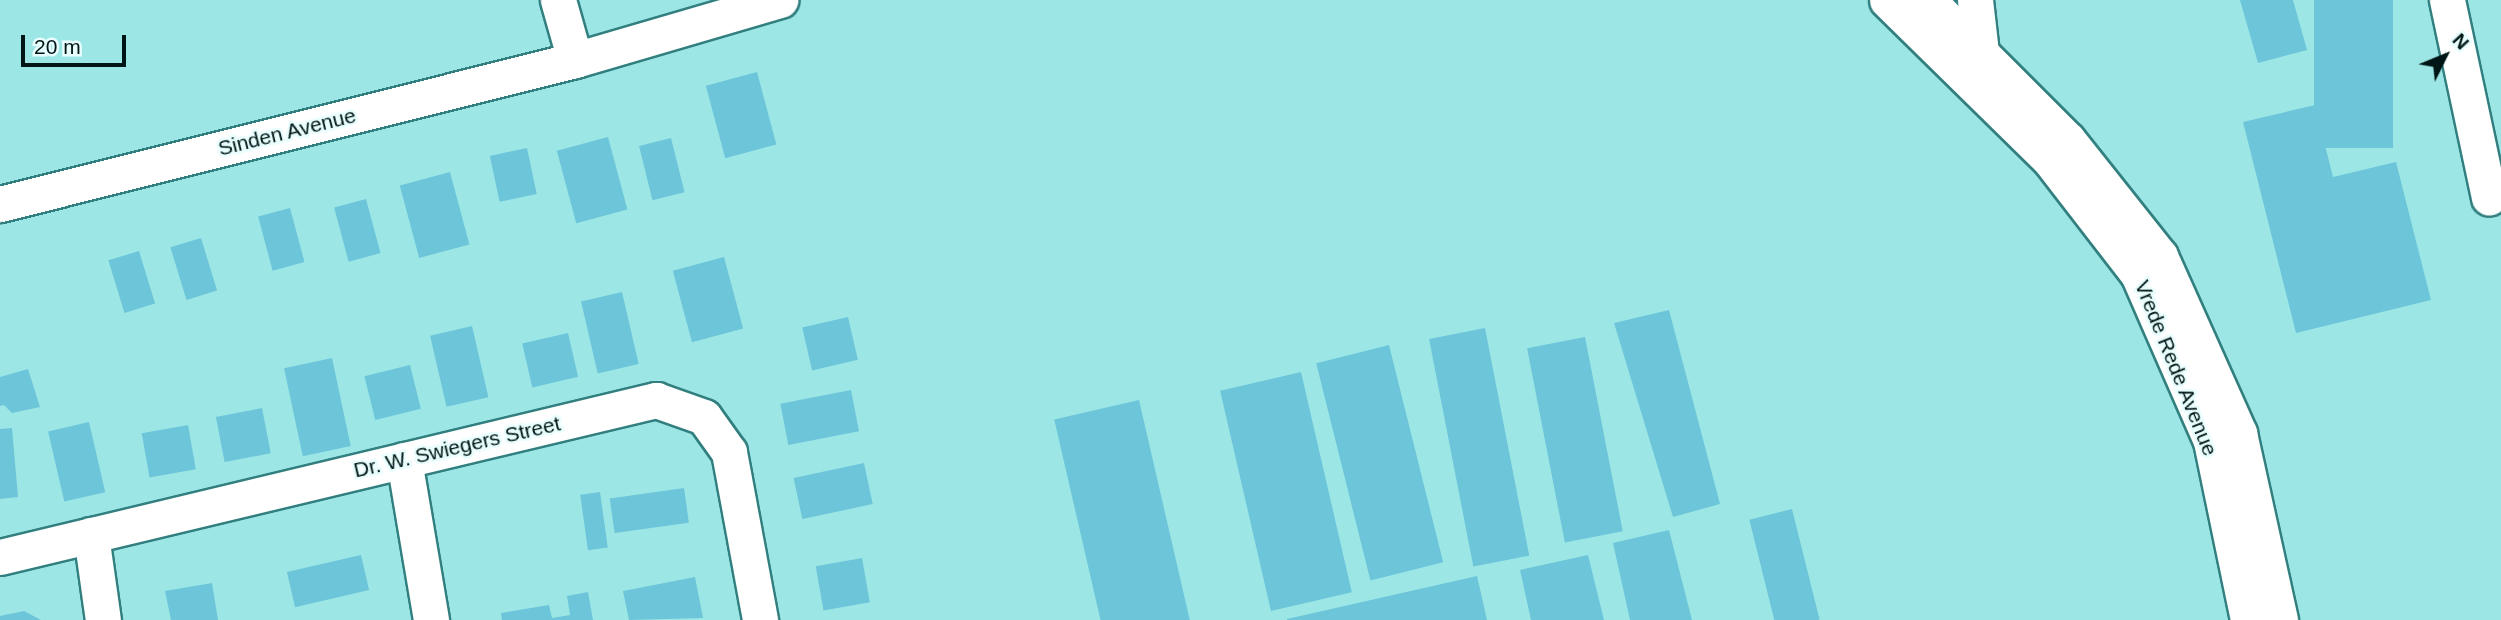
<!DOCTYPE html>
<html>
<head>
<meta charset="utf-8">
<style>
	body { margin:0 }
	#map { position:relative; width:2501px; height:620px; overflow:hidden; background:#9ce7e6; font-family:Arial,sans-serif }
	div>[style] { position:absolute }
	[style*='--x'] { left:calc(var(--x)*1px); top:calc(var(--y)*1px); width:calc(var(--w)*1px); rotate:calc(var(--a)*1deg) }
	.building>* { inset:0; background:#6dc5d9; transform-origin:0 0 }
	.roads { filter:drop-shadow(2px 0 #327f7f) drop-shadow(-2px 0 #327f7f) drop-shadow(0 2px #327f7f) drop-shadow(0 -2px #327f7f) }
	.minor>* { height:35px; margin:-17.5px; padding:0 17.5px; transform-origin:17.5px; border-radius:17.5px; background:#fff }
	span { translate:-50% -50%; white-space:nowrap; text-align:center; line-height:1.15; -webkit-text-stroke:5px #e8fdfd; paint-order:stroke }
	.street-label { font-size:21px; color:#001515 }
	.north { position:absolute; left:2410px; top:21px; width:70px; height:70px; -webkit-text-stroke:5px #e8fdfd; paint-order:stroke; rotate:47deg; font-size:19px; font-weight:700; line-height:28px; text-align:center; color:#001515 }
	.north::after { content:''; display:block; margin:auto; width:24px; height:32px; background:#001515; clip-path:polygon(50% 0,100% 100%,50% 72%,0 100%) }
	.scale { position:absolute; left:21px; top:35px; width:105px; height:32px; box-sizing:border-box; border:4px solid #001515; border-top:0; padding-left:9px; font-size:21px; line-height:24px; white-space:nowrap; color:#001515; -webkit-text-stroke:5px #e8fdfd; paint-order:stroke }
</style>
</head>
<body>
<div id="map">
	<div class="building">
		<div style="clip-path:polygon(2240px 0,2293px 0,2307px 50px,2258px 63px)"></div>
		<div style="left:2314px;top:0;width:79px;height:148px"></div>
		<div style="left:757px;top:72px;width:75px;height:53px;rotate:75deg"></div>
		<div style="clip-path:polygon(2315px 105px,2333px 177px,2396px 162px,2431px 300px,2296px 333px,2243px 122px)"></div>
		<div style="left:608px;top:137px;width:75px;height:53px;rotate:75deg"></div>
		<div style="left:671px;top:138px;width:56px;height:33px;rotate:76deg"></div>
		<div style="left:527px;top:148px;width:47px;height:38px;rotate:78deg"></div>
		<div style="left:450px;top:172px;width:75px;height:52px;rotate:75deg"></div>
		<div style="left:366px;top:199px;width:56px;height:33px;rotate:75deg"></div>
		<div style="left:290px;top:208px;width:56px;height:33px;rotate:75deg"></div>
		<div style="left:201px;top:238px;width:55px;height:32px;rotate:73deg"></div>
		<div style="left:139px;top:251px;width:55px;height:32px;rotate:73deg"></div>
		<div style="left:724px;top:257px;width:74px;height:53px;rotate:75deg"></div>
		<div style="left:622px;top:292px;width:74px;height:42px;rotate:77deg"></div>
		<div style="clip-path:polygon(1669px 310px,1720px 504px,1673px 517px,1614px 323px)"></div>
		<div style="left:848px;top:317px;width:44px;height:47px;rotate:77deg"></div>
		<div style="left:472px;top:326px;width:73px;height:43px;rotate:77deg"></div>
		<div style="left:1485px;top:328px;width:232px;height:57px;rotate:79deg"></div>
		<div style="left:568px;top:333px;width:45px;height:47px;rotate:77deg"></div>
		<div style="left:1585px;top:337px;width:198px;height:59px;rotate:79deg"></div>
		<div style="left:1389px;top:345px;width:224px;height:75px;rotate:76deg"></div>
		<div style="left:332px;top:358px;width:90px;height:49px;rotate:78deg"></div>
		<div style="left:410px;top:365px;width:45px;height:47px;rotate:76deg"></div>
		<div style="clip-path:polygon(28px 369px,40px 407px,12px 413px,4px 405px,0 406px,0 377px)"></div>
		<div style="left:1301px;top:372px;width:226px;height:83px;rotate:77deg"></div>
		<div style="left:851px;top:390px;width:42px;height:72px;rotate:79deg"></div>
		<div style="left:1139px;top:400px;width:226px;height:87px;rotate:77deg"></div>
		<div style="left:262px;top:408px;width:46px;height:47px;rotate:79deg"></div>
		<div style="left:89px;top:422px;width:72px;height:42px;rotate:77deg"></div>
		<div style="left:188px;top:425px;width:45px;height:47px;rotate:80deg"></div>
		<div style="clip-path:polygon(12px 428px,18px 497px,0 499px,0 429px)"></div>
		<div style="left:864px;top:463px;width:42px;height:72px;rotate:78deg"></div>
		<div style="left:684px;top:488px;width:35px;height:75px;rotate:82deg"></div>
		<div style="left:600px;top:492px;width:56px;height:20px;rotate:82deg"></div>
		<div style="left:1792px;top:509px;width:114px;height:44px;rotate:76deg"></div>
		<div style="clip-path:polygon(1669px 530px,1692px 620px,1630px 620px,1613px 543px)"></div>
		<div style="left:361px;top:555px;width:36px;height:76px;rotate:77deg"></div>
		<div style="clip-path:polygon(1588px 555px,1604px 620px,1531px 620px,1520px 570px)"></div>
		<div style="left:862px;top:558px;width:45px;height:47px;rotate:80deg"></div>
		<div style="clip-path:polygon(1477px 576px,1487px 620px,1287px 620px,1287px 619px)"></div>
		<div style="clip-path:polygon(695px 577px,703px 618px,629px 620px,623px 591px)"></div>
		<div style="clip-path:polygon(212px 583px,218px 620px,171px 620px,165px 591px)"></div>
		<div style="clip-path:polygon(588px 592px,593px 620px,502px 620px,501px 613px,549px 605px,552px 618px,570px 615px,567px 596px)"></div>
		<div style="clip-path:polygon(24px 611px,41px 620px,0 620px,0 616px)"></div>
	</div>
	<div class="roads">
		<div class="minor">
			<div style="--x:558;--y:0;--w:62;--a:74.2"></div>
			<div style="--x:1887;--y:0;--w:227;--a:44.5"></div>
			<div style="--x:2049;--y:159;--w:145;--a:52.3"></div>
			<div style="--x:2138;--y:274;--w:182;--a:66.4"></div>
			<div style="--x:2211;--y:441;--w:183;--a:78.3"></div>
			<div style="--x:1928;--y:0;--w:198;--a:45"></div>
			<div style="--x:2068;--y:140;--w:148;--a:51.6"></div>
			<div style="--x:2160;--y:256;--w:194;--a:65.9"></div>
			<div style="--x:2239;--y:433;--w:191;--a:77.6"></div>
			<div style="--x:1975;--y:0;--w:53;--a:83.5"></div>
			<div style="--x:2447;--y:0;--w:202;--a:78"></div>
			<div style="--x:0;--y:204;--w:593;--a:-14.06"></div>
			<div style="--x:575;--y:60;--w:214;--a:-16.3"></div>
			<div style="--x:404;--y:460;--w:162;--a:80.4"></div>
			<div style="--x:91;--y:535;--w:86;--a:82"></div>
			<div style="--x:0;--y:557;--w:675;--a:-13.46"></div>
			<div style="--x:656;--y:400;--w:51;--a:19.5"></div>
			<div style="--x:704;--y:417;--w:43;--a:54.5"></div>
			<div style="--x:729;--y:452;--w:171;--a:79.5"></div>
		</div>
	</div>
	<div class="street-label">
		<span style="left:287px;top:132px;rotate:-14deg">Sinden Avenue</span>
		<span style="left:2176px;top:368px;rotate:68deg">Vrede Rede Avenue</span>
		<span style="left:457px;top:447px;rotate:-13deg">Dr. W. Swiegers Street</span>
	</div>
	<div class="north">N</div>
	<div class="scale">20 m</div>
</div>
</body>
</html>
